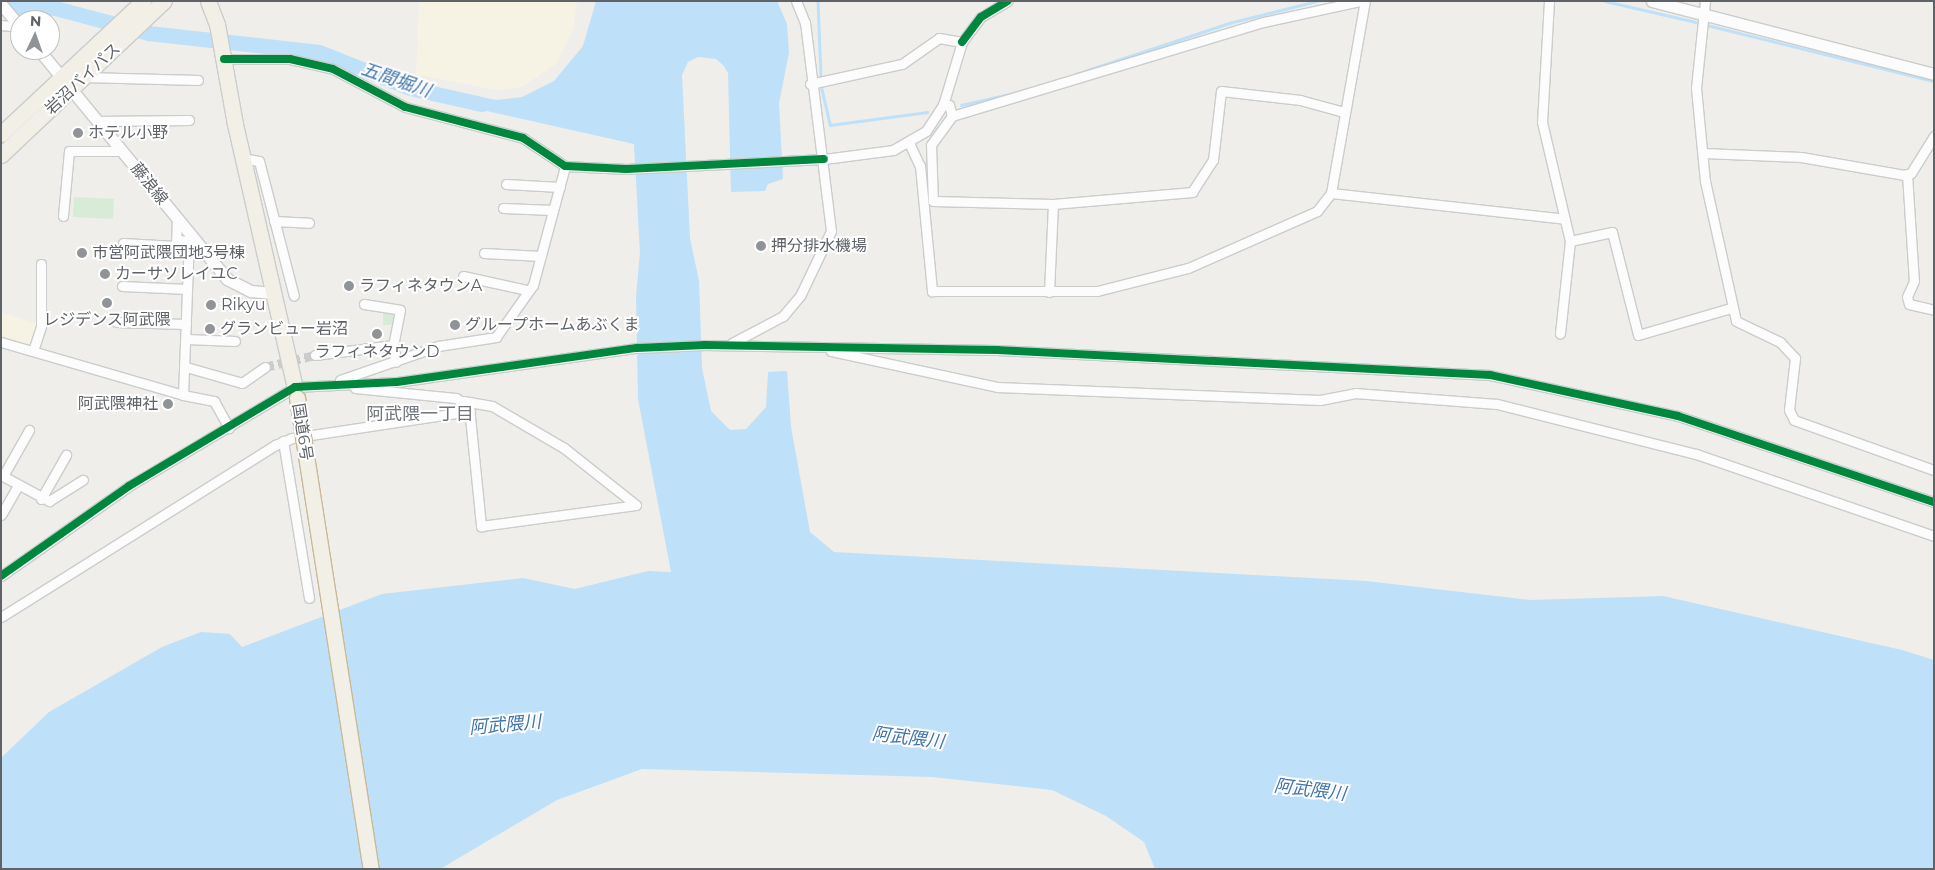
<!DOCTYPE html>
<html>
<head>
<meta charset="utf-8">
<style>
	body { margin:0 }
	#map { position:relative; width:1935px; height:870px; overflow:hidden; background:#efeeea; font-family:Montserrat,"Noto Sans JP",sans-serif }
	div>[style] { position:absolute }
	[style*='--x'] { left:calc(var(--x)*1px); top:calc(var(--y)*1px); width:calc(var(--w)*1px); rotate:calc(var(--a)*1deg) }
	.commercial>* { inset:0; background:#f7f3e4 }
	.green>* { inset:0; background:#d8ebd6; transform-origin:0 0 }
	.water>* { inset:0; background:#bfe0f9 }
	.stream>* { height:2.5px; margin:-1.25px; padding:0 1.25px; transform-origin:1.25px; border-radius:1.25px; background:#bfe0f9 }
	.river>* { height:15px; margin:-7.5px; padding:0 7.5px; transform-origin:7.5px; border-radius:7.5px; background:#bfe0f9 }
	.minor-tunnel>* { height:9px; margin-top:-4.5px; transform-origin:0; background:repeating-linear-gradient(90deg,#cbcbca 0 9px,transparent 0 13.5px) }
	.roads { filter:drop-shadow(1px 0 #cbcccc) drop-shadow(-1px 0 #cbcccc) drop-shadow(0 1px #cbcccc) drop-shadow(0 -1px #cbcccc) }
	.minor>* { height:9px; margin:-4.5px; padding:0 4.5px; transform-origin:4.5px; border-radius:4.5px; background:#fdfcfc }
	.tertiary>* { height:11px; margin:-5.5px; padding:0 5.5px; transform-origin:5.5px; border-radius:5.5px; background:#fdfcfc }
	.trunk>* { height:15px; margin:-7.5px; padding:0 7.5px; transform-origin:7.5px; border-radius:7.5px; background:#f2f0e6 }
	.bridges { filter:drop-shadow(1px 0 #c8b996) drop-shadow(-1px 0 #c8b996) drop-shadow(0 1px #c8b996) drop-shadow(0 -1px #c8b996) }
	.trunk-bridge>* { height:15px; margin:-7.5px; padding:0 7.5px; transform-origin:7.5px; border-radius:7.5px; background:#f2f0e6 }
	.cycleway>* { height:8px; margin:-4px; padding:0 4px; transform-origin:4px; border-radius:4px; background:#00873e }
	.dots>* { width:14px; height:14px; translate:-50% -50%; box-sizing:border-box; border:2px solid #fff; border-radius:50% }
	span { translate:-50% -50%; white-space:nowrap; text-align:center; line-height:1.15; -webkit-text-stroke:4px #fff; paint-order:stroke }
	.street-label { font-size:16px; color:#5f6368 }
	.poi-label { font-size:16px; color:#5f6368 }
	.left { translate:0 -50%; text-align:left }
	.right { translate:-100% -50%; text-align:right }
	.water-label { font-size:18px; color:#4174aa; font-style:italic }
	.neighbourhood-label { font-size:18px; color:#70757a }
	.frame { position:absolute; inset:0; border:2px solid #5f6368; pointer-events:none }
	.north { position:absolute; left:10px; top:10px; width:50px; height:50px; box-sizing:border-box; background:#fff; border:1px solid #bfc1c3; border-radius:50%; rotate:3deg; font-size:14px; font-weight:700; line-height:20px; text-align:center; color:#5f6368 }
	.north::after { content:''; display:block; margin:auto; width:18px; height:22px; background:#919496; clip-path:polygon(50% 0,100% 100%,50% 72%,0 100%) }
</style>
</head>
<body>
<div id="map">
	<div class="commercial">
		<div style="clip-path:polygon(419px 1px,577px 1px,573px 28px,557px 63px,522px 87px,496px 90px,416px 74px)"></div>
		<div style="clip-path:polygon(1px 312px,39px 325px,32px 347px,1px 337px)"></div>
	</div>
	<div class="green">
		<div style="left:74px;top:197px;width:40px;height:20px;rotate:3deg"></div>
		<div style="clip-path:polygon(383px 311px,395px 315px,393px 325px,383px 325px)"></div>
	</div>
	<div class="water">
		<div style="clip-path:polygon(596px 1px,777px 1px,787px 24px,789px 53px,779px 103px,783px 179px,768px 184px,765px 191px,731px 192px,728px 73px,723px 65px,716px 59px,698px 57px,688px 62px,682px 75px,690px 238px,699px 281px,702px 368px,711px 411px,730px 430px,746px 429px,766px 407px,768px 372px,787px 371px,791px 427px,810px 532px,834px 552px,1366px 581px,1530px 600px,1663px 596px,1902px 650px,1934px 660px,1934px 869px,1155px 869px,1144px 842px,1106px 816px,1052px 790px,932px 777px,642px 769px,557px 800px,440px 869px,1px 869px,1px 758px,49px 712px,162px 647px,201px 632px,230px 634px,242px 647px,382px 594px,523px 578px,575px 589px,648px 571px,671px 572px,638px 399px,636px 296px,640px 253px,634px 144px,460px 105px,463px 94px,497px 100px,522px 97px,554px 81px,583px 46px)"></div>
	</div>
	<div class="stream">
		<div style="--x:818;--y:1;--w:75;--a:87.7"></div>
		<div style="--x:1605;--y:1;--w:93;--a:13"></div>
		<div style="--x:1707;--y:25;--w:234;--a:13.9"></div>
		<div style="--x:1076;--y:74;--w:161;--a:-18.4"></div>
		<div style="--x:1229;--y:23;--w:91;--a:-14"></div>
		<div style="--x:822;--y:89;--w:37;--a:77"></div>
		<div style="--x:830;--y:125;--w:98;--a:-7.6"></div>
		<div style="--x:961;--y:105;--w:54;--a:-12.8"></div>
	</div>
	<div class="river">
		<div style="--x:1;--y:6;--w:54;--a:2.1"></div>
		<div style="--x:55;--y:8;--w:96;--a:15"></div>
		<div style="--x:148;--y:33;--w:172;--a:6.3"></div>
		<div style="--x:319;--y:52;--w:98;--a:21.6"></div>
		<div style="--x:410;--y:88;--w:73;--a:12.7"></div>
	</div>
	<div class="minor-tunnel">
		<div style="--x:265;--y:367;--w:51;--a:-13.5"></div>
	</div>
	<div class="roads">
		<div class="minor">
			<div style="--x:1549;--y:1;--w:121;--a:93.3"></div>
			<div style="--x:1542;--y:122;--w:122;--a:76.8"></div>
			<div style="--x:1570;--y:241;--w:93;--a:96.2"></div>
			<div style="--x:1705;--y:1;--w:87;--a:95.9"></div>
			<div style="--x:1696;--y:88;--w:93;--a:84.5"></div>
			<div style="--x:1705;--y:181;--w:143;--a:77.5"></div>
			<div style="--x:1736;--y:321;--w:49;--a:25.5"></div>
			<div style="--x:1780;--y:342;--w:22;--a:47"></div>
			<div style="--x:1795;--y:358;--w:52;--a:96.6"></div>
			<div style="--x:1789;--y:410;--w:11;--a:63"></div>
			<div style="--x:1794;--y:420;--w:149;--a:19.7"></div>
			<div style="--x:1;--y:25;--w:18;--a:6"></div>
			<div style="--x:224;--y:59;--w:66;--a:0"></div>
			<div style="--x:290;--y:59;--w:44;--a:13.1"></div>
			<div style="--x:333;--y:69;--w:81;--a:27.8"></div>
			<div style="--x:405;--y:107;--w:122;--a:14.7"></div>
			<div style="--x:523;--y:138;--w:50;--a:33.7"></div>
			<div style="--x:565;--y:166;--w:61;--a:2.8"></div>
			<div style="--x:626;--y:169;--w:198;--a:-2.9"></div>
			<div style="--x:824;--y:159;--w:70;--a:-7.4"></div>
			<div style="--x:893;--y:150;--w:38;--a:-30"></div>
			<div style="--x:926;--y:131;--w:31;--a:-57"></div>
			<div style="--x:943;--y:105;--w:66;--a:-73.2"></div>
			<div style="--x:962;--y:42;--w:31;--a:-53"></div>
			<div style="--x:981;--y:17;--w:31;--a:-31"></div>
			<div style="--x:84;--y:77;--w:114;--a:1.5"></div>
			<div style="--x:810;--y:84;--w:94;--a:-12.3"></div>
			<div style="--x:902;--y:64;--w:45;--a:-35.1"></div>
			<div style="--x:939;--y:38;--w:23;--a:10"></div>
			<div style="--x:943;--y:105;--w:6;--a:0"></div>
			<div style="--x:949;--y:105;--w:11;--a:75"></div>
			<div style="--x:952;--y:116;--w:326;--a:-16.8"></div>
			<div style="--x:1264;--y:22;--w:98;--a:-12.3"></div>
			<div style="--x:952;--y:116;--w:36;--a:126"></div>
			<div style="--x:931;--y:145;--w:56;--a:88"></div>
			<div style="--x:933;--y:201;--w:120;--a:1.4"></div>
			<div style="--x:1053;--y:204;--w:140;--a:-4.9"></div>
			<div style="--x:1192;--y:192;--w:38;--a:-57"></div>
			<div style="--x:1213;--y:160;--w:69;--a:-83.4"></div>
			<div style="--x:1221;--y:91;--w:80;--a:6.5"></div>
			<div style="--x:1300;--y:100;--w:46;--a:15.3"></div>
			<div style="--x:97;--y:121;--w:92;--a:-0.6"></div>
			<div style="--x:910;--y:145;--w:23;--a:65"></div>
			<div style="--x:920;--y:166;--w:126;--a:84.5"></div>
			<div style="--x:932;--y:291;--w:165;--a:0"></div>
			<div style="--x:1097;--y:291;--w:94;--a:-14.2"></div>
			<div style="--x:1188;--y:268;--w:141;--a:-23.8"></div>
			<div style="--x:1317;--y:211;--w:23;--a:-52"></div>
			<div style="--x:1331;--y:193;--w:195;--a:-80"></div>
			<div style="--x:1703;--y:153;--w:98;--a:2.3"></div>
			<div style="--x:1801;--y:157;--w:105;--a:9.9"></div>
			<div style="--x:1904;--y:175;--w:7;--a:-16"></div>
			<div style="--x:1911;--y:173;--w:44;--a:-58.1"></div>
			<div style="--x:242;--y:158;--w:17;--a:10"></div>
			<div style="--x:259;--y:161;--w:139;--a:75.5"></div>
			<div style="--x:1907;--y:174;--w:107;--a:86.3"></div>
			<div style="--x:1914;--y:281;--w:17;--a:114"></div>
			<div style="--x:1907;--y:297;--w:7;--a:74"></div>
			<div style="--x:1909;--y:304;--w:26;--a:13"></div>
			<div style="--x:506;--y:184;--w:54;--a:3.2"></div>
			<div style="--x:1331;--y:193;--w:235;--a:6.3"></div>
			<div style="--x:503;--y:208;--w:50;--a:2.3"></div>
			<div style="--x:63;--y:216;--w:65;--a:-84.7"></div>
			<div style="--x:69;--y:151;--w:53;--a:0"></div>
			<div style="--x:274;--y:221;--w:35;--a:3"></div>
			<div style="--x:1570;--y:241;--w:43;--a:-12.1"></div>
			<div style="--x:1612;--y:232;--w:106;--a:75.8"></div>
			<div style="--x:1638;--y:335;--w:97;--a:-16.2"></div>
			<div style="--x:123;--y:243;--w:53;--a:3.2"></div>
			<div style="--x:176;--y:246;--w:27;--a:-88"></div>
			<div style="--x:484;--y:253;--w:57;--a:3"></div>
			<div style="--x:463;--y:276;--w:66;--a:12.3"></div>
			<div style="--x:122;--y:286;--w:65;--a:2.6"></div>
			<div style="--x:1049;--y:292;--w:88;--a:-87.4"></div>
			<div style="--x:364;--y:304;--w:36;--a:9"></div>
			<div style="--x:400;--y:310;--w:36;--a:101"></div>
			<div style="--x:116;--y:322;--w:70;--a:1.6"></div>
			<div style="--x:186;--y:339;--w:49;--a:2.3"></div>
			<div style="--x:1;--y:342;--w:190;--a:16.2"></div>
			<div style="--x:183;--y:395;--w:153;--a:-87.8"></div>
			<div style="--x:189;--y:242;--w:13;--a:-167"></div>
			<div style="--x:732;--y:343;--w:58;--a:-27.9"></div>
			<div style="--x:783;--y:316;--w:26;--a:-50"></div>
			<div style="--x:800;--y:296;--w:72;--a:-64.5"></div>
			<div style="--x:831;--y:231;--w:210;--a:-97.1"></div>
			<div style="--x:805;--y:23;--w:24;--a:-112"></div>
			<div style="--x:33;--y:351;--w:26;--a:-72"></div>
			<div style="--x:41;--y:326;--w:62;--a:-90"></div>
			<div style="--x:831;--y:351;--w:170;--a:12.2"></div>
			<div style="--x:997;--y:387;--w:323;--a:2.3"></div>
			<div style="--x:1320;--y:400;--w:36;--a:-11"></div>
			<div style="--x:1355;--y:393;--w:142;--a:4.4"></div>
			<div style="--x:1497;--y:404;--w:205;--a:14.1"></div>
			<div style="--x:1696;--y:454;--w:252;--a:19"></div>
			<div style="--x:315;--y:355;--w:79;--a:-7.3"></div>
			<div style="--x:393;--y:345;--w:17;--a:80"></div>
			<div style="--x:186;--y:367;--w:58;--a:15.9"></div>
			<div style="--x:242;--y:383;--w:28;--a:-35"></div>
			<div style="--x:340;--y:380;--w:104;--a:-19.1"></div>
			<div style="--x:438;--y:346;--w:59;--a:-8.8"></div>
			<div style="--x:496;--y:337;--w:64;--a:-54.6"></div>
			<div style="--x:533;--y:285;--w:123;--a:-74.9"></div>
			<div style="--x:355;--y:388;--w:101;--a:5.7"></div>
			<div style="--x:456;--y:398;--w:16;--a:35"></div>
			<div style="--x:469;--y:407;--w:120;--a:84.2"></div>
			<div style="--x:481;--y:526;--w:156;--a:-7.7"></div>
			<div style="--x:636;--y:505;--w:92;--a:-141.6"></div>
			<div style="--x:564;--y:448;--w:83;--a:-149.7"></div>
			<div style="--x:492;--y:406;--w:29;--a:-170"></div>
			<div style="--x:183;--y:395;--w:32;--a:11"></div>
			<div style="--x:214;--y:401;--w:31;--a:61"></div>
			<div style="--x:283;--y:441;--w:159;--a:80.6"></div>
			<div style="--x:1;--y:475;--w:55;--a:28.4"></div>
			<div style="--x:49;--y:501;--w:40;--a:-32"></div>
			<div style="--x:3;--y:476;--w:53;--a:-60.5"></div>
			<div style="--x:41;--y:499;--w:51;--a:-60.4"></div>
			<div style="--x:1;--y:515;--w:34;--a:-60"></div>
			<div style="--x:1;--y:576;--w:156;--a:-35.1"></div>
			<div style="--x:129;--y:486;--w:193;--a:-30.8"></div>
			<div style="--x:295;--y:387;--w:102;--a:-2.8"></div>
			<div style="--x:397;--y:382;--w:242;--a:-8.1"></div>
			<div style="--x:637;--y:348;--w:68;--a:-2.5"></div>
			<div style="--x:705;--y:345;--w:292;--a:1"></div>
			<div style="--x:997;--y:350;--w:494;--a:2.9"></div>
			<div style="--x:1490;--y:375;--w:192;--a:12.3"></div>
			<div style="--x:1678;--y:416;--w:270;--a:18.6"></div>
			<div style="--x:1;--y:617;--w:324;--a:-32.1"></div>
			<div style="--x:275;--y:445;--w:18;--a:-22"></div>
			<div style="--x:292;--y:438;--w:180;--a:-8.6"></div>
		</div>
		<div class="tertiary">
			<div style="--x:1652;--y:1;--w:291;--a:14.5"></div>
			<div style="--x:1;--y:4;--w:30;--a:50"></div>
			<div style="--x:39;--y:50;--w:296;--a:50.6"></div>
			<div style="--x:227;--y:279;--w:27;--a:27"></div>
			<div style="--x:251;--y:291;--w:22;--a:5"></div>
		</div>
		<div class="trunk">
			<div style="--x:208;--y:1;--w:25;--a:69"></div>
			<div style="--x:217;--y:24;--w:102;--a:79.8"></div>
			<div style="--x:235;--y:124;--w:281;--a:77.2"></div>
			<div style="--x:1;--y:134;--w:195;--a:-43.1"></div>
			<div style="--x:1;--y:155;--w:224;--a:-43.4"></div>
		</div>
	</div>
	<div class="bridges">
		<div class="trunk-bridge">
			<div style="--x:297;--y:398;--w:477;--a:81.1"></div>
		</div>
	</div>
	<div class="cycleway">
		<div style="--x:962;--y:42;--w:31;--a:-53"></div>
		<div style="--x:981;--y:17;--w:31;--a:-31"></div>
		<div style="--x:224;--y:59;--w:66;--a:0"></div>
		<div style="--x:290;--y:59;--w:44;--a:13.1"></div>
		<div style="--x:333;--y:69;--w:81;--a:27.8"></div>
		<div style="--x:405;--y:107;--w:122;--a:14.7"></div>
		<div style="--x:523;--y:138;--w:50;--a:33.7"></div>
		<div style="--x:565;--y:166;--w:61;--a:2.8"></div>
		<div style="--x:626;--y:169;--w:198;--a:-2.9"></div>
		<div style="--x:1;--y:576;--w:156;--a:-35.1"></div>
		<div style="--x:129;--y:486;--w:193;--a:-30.8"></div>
		<div style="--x:295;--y:387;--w:102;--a:-2.8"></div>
		<div style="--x:397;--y:382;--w:242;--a:-8.1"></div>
		<div style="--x:637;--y:348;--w:68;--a:-2.5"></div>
		<div style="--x:705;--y:345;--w:292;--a:1"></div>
		<div style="--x:997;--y:350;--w:494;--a:2.9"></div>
		<div style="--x:1490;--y:375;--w:192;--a:12.3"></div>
		<div style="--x:1678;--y:416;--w:270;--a:18.6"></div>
	</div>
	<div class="dots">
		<div style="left:78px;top:133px;background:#919496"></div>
		<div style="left:761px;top:246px;background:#919496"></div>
		<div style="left:82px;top:253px;background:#919496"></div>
		<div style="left:105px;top:274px;background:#919496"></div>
		<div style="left:349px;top:286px;background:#919496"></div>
		<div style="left:107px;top:303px;background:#919496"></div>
		<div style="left:211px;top:305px;background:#919496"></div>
		<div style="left:455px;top:325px;background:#919496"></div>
		<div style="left:210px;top:329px;background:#919496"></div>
		<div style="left:377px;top:334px;background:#919496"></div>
		<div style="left:168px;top:404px;background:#919496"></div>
	</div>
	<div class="street-label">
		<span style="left:83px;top:79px;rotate:-43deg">岩沼バイパス</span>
		<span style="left:149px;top:184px;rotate:51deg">藤浪線</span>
		<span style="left:302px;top:432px;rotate:81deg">国道6号</span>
	</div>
	<div class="poi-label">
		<span class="left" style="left:88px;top:133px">ホテル小野</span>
		<span class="left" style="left:771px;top:246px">押分排水機場</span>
		<span class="left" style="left:92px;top:253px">市営阿武隈団地3号棟</span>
		<span class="left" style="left:115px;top:274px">カーサソレイユC</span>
		<span class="left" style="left:359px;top:286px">ラフィネタウンA</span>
		<span class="left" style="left:221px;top:305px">Rikyu</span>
		<span style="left:107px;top:320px">レジデンス阿武隈</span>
		<span class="left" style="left:465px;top:325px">グループホームあぶくま</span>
		<span class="left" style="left:220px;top:329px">グランビュー岩沼</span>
		<span style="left:377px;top:352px">ラフィネタウンD</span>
		<span class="right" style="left:158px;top:404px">阿武隈神社</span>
	</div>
	<div class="water-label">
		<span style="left:396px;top:80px;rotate:19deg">五間堀川</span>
		<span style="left:505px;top:725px;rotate:-5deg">阿武隈川</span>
		<span style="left:908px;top:738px;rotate:7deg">阿武隈川</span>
		<span style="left:1310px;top:790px;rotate:7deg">阿武隈川</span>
	</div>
	<div class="neighbourhood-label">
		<span style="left:420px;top:414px">阿武隈一丁目</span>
	</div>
	<div class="frame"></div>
	<div class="north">N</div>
</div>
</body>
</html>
